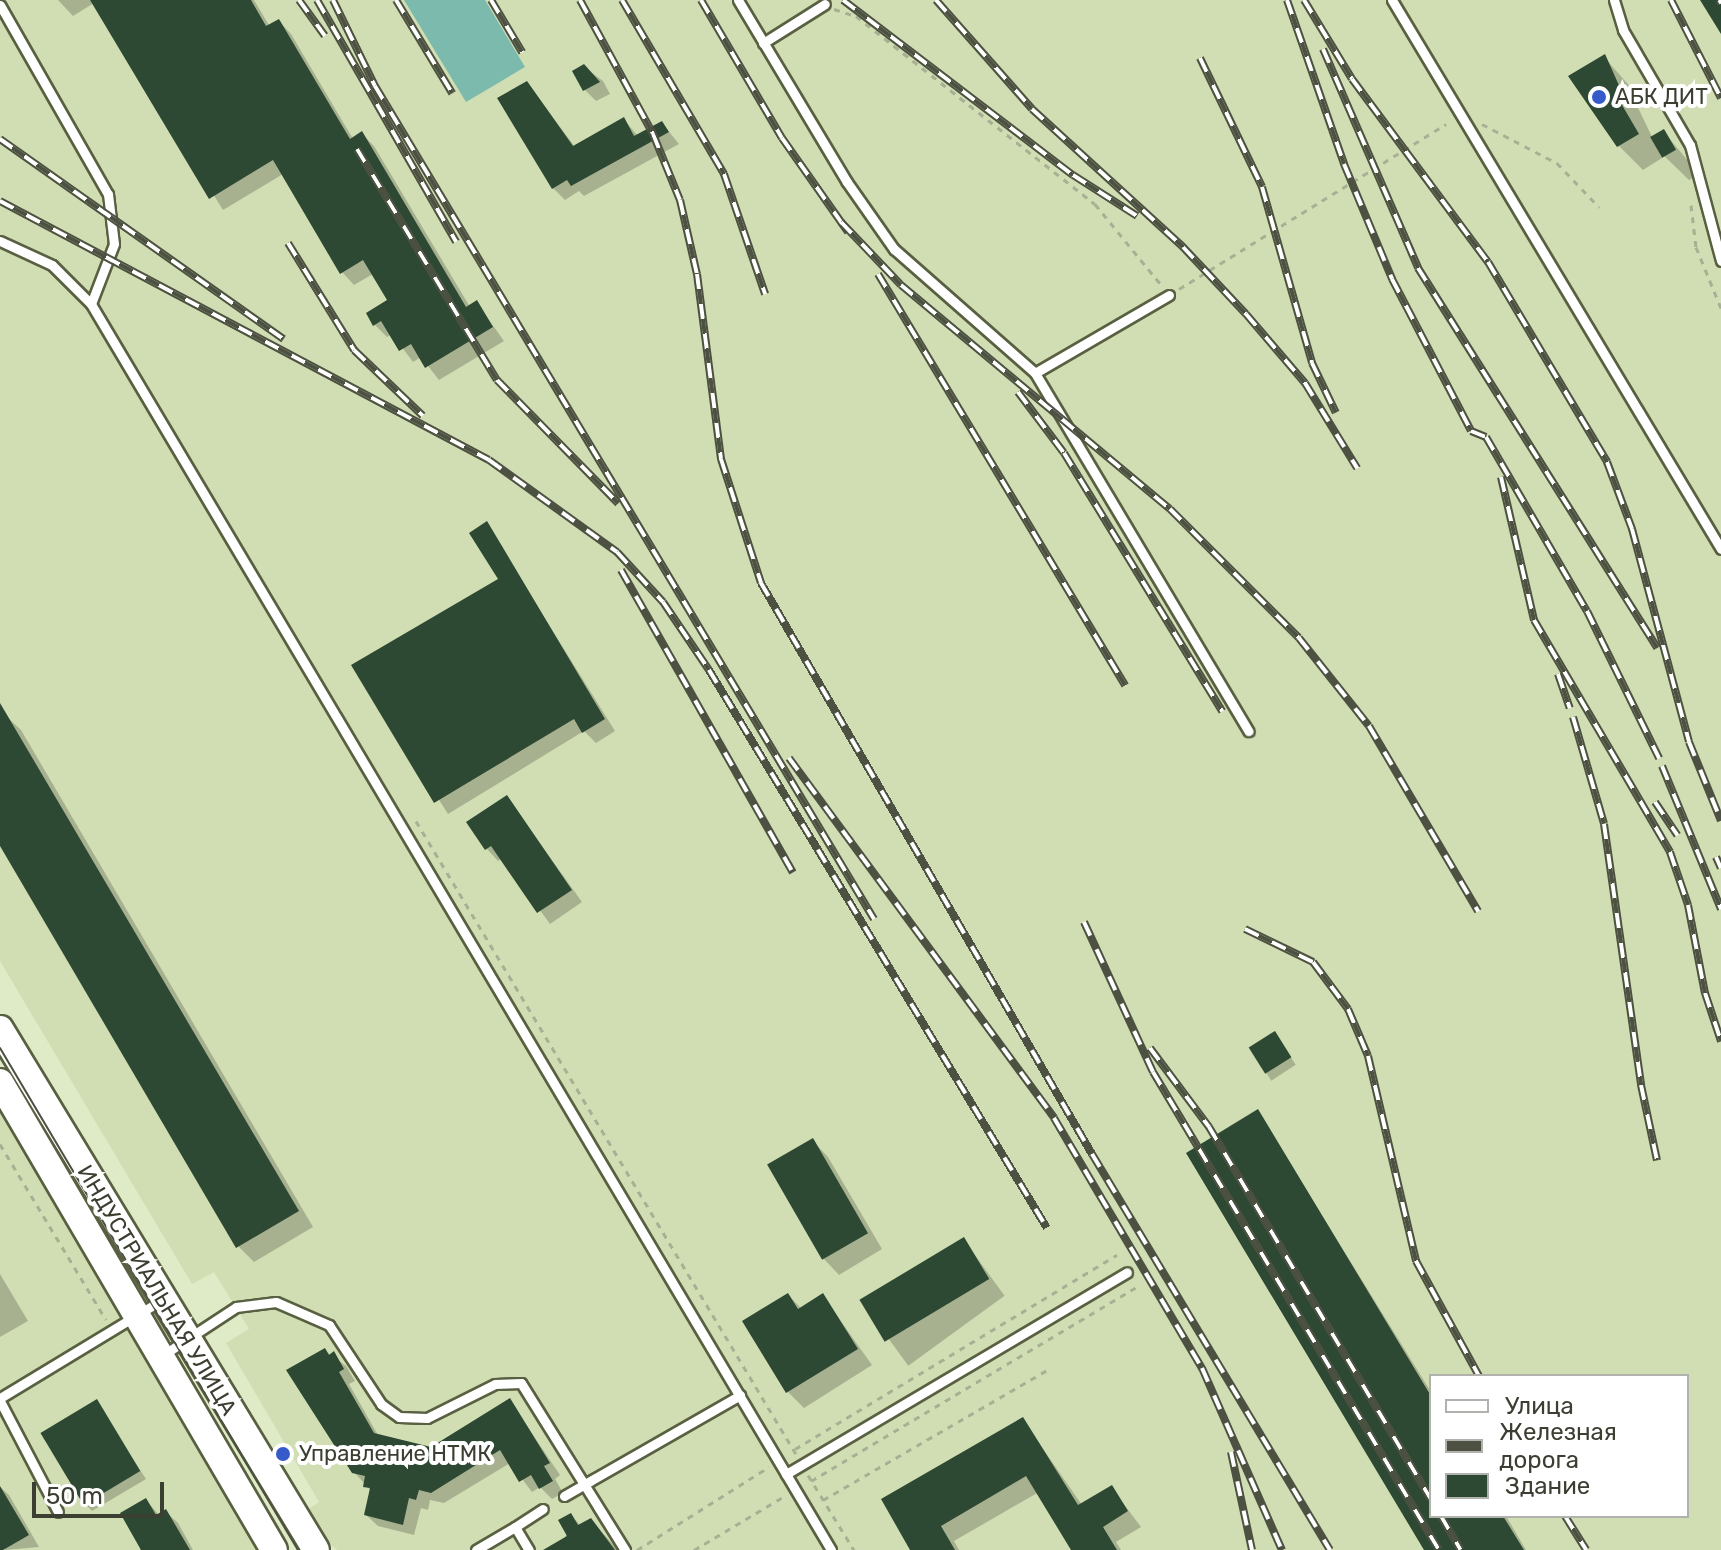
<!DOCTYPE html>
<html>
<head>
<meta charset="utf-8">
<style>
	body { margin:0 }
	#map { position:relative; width:1721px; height:1550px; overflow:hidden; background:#dfeac6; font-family:Rubik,sans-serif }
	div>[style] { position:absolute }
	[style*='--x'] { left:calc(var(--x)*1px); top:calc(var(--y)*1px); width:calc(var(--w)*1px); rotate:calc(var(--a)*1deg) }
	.built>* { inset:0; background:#d1deb3 }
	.water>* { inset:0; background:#7cbaad }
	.shadow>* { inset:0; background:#0003; transform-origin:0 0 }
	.building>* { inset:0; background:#2d4833; transform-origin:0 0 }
	.path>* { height:3px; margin-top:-1.5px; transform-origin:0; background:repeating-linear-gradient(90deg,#a8b094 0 6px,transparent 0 12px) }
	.roads { filter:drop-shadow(2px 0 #586041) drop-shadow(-2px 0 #586041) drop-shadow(0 2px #586041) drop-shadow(0 -2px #586041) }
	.lane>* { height:9px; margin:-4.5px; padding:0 4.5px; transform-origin:4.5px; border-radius:4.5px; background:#fff }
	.secondary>* { height:26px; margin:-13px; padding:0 13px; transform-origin:13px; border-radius:13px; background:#fff }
	.tram>* { height:2px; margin:-1px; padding:0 1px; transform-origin:1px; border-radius:1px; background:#4c5141 }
	.rail>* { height:8px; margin-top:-4px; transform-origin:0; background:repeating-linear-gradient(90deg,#fff 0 15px,#4c5141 0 30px); box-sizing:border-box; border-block:2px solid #4c5141 }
	.dots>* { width:22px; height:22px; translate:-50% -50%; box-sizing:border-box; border:4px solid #fff; border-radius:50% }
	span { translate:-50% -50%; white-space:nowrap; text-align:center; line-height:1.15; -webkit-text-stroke:8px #fff; paint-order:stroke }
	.poi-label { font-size:22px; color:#3b3f31 }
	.left { translate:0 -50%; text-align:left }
	.street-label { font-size:22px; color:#3b3f31 }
	.legend { position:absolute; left:1429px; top:1374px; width:260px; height:144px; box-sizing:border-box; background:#fff; border:2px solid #b1b2ad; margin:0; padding:10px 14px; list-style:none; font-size:24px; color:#3b3f31 }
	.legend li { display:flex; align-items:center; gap:16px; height:40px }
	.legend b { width:40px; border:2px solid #b1b2ad }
	.scale { position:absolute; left:32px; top:1482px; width:132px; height:36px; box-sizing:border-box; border:4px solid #3b3f31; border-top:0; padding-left:10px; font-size:24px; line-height:28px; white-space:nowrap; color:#3b3f31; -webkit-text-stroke:6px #fff; paint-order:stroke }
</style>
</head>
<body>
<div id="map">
	<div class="built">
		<div style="clip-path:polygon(evenodd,0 0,1721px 0,1721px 1550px,337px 1550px,317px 1532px,306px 1511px,319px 1502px,226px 1343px,249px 1329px,214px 1272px,192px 1284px,0 961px,0 0,1431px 1376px,1687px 1376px,1687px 1516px,1431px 1516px,1431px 1376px)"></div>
		<div style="clip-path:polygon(0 1110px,260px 1550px,0 1550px)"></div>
	</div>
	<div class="water">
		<div style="clip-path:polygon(404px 0,485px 0,525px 67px,466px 102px)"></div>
	</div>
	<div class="shadow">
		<div style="clip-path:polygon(58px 0,254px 0,270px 27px,279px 21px,291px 34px,353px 139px,362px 134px,374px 146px,470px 307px,477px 303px,504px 341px,439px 380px,421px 357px,413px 362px,392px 334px,387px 337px,375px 325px,389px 301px,373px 274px,354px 285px,342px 272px,283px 174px,223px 210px,94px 3px,73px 16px)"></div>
		<div style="clip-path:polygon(1604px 57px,1634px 91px,1631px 93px,1653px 139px,1664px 132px,1699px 174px,1689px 180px,1659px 151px,1662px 158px,1643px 170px,1619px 146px)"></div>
		<div style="clip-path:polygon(584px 67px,603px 81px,610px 94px,596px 101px,585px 90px)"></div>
		<div style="clip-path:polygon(527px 83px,575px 147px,624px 120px,638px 136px,662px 123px,679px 144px,584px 196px,579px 191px,565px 200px,553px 188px)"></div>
		<div style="clip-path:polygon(486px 524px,615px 731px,596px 743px,584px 731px,448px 814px,354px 666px,501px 579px)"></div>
		<div style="clip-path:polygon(5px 715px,21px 730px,313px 1227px,254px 1262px,238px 1246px,0 842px,0 718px)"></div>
		<div style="clip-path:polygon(507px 797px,582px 902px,550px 924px,502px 858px,498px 861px,487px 849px)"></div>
		<div style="left:1275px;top:1033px;width:38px;height:29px;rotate:57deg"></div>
		<div style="clip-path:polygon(1258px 1112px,1431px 1392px,1431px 1516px,1506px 1516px,1526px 1550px,1426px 1550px)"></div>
		<div style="clip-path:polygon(813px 1141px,828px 1157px,882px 1249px,839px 1275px,824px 1259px)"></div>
		<div style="left:964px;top:1240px;width:69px;height:119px;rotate:54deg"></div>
		<div style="clip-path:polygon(0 1274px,28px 1321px,0 1337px)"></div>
		<div style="clip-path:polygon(788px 1295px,802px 1309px,823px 1296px,872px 1365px,804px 1408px,788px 1392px,745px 1322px)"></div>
		<div style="clip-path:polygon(324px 1350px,346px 1366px,355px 1381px,349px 1384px,379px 1437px,431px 1449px,510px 1401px,560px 1475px,555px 1479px,563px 1493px,552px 1499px,540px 1487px,532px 1492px,510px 1463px,444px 1503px,430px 1500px,428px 1510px,421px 1508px,414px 1535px,378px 1526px,366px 1515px,372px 1492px,354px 1472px)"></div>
		<div style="clip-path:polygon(96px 1402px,146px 1479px,92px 1511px,85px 1504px)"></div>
		<div style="clip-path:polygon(1023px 1420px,1082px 1505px,1111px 1487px,1141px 1527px,1116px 1542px,1121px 1550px,1074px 1550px,1039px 1492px,954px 1541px,959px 1550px,911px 1550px)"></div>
		<div style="clip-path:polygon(0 1487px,9px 1495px,39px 1547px,5px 1550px,0 1542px)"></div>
		<div style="clip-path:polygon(146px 1500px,160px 1516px,166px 1512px,178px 1523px,193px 1550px,140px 1550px)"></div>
		<div style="clip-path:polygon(571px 1515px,581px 1526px,591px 1520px,618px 1550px,562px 1550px)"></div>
	</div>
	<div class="building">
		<div style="clip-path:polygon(90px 0,251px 0,266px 26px,279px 19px,350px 139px,362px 131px,466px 307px,477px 300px,493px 327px,425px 368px,411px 344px,399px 351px,381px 321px,373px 326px,366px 313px,387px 300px,363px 260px,340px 274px,273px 160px,209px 199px)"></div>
		<div style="clip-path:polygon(1700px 0,1721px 0,1721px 34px)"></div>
		<div style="clip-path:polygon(1605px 54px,1621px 90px,1615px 93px,1639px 134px,1617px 147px,1568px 76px)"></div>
		<div style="clip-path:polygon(584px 64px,600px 82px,583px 91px,572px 71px)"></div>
		<div style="clip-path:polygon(527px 81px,573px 146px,624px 117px,634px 136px,662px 121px,669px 132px,571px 186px,567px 180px,552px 189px,497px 98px)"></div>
		<div style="left:1664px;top:129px;width:24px;height:16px;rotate:60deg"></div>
		<div style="clip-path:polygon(487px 521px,605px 719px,582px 733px,574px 719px,434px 803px,351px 665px,498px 579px,469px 533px)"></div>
		<div style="clip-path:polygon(0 703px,299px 1211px,236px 1248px,0 846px)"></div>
		<div style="clip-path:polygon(507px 795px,572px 890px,537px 913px,491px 846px,485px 850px,466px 822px)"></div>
		<div style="left:1275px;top:1031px;width:31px;height:31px;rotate:58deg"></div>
		<div style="clip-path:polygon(1258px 1109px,1431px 1396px,1431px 1516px,1503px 1516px,1524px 1550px,1424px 1550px,1186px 1153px)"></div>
		<div style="left:813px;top:1138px;width:110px;height:53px;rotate:60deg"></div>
		<div style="left:964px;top:1237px;width:49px;height:122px;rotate:59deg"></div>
		<div style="clip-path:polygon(788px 1293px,798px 1309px,823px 1293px,858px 1349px,786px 1393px,742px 1321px)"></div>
		<div style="clip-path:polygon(325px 1348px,329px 1355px,334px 1351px,344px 1369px,339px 1372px,374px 1433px,431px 1447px,510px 1398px,550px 1463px,544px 1466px,553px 1481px,539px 1489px,531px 1475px,519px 1482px,500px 1450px,431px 1493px,419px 1490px,416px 1500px,409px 1498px,403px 1525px,364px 1515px,370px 1488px,363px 1487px,365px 1476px,352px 1473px,286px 1370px)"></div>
		<div style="left:97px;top:1399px;width:84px;height:66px;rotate:59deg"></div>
		<div style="clip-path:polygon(1023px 1417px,1078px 1505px,1112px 1485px,1128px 1511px,1103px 1527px,1117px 1550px,1071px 1550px,1026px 1476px,941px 1526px,955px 1550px,910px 1550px,881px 1499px)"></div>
		<div style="clip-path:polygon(0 1486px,29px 1535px,3px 1550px,0 1550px)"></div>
		<div style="clip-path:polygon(146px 1498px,156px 1515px,166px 1509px,190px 1550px,141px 1550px,120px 1513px)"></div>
		<div style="clip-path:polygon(571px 1513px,578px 1525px,591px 1518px,615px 1550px,543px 1550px,567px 1536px,558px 1520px)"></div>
	</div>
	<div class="path">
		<div style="--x:834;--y:9;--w:23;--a:18"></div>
		<div style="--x:856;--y:16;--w:304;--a:38.2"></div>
		<div style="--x:1095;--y:204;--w:106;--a:50.7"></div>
		<div style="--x:1482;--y:124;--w:85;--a:27.5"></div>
		<div style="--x:1557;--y:163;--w:61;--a:46.3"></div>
		<div style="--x:1691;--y:205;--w:42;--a:83.2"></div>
		<div style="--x:1696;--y:247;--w:66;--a:67.7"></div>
		<div style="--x:1179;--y:289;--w:314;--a:-31.7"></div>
		<div style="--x:416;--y:821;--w:738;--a:59.02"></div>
		<div style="--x:0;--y:1144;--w:205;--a:58.9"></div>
		<div style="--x:795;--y:1449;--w:376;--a:-31.1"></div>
		<div style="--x:808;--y:1475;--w:88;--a:58.5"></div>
		<div style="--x:811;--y:1481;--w:378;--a:-30.8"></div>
		<div style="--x:823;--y:1500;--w:261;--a:-30.1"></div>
		<div style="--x:637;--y:1550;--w:156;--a:-32.2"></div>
		<div style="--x:694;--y:1550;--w:104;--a:-30.8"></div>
	</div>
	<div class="roads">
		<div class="lane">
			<div style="--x:738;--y:0;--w:212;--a:59.1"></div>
			<div style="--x:847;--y:182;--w:82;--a:55"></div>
			<div style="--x:894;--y:249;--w:188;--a:41.3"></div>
			<div style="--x:1035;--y:373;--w:155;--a:-30.2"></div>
			<div style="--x:1392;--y:0;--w:640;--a:59.07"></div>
			<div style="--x:1614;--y:0;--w:31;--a:73"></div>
			<div style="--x:1623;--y:30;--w:133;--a:59.8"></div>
			<div style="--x:1690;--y:145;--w:120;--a:75"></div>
			<div style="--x:0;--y:5;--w:218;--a:60.3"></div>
			<div style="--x:108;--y:194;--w:50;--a:83.2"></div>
			<div style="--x:114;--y:244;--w:64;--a:111"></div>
			<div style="--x:763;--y:43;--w:73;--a:-32.2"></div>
			<div style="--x:0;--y:241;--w:57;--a:24.8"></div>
			<div style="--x:52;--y:265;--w:55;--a:45"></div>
			<div style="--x:91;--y:304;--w:1449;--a:59.29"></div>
			<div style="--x:1035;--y:373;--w:417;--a:59.2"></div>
			<div style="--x:163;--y:1355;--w:87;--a:-33.3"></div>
			<div style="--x:236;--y:1307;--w:40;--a:-7.1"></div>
			<div style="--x:276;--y:1302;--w:58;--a:23.5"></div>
			<div style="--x:329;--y:1325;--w:95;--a:56.6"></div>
			<div style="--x:381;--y:1404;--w:22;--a:36"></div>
			<div style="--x:399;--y:1417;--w:28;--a:2"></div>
			<div style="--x:427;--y:1418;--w:76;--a:-26.6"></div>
			<div style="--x:495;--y:1384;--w:26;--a:-2"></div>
			<div style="--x:521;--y:1383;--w:197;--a:58.1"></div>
			<div style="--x:0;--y:1398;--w:189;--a:-31.2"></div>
			<div style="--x:0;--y:1401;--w:125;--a:62.4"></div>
			<div style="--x:786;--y:1474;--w:396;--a:-30.6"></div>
			<div style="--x:564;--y:1496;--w:203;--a:-29.8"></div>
			<div style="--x:515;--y:1527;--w:33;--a:-33"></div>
			<div style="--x:476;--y:1550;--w:45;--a:-30.5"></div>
			<div style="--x:515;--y:1527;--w:27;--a:59"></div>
		</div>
		<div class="secondary">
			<div style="--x:0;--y:1029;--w:609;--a:58.76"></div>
			<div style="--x:0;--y:1082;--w:542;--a:59.65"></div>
		</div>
	</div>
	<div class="tram">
		<div style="--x:0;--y:1048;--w:584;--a:59.31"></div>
	</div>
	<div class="rail">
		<div style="--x:299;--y:0;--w:44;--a:54.2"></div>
		<div style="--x:317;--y:0;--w:279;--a:60.1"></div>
		<div style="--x:333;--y:0;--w:96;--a:64"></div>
		<div style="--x:375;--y:86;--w:971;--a:59.08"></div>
		<div style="--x:396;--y:0;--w:109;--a:58.9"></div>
		<div style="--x:491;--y:0;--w:61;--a:59.2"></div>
		<div style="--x:580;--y:0;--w:153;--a:61.4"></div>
		<div style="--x:653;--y:134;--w:71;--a:67.8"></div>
		<div style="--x:680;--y:200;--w:76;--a:77.1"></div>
		<div style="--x:697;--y:274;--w:187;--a:82.6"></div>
		<div style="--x:721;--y:459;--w:130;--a:72.1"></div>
		<div style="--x:761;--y:583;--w:660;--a:59.9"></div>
		<div style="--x:1092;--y:1154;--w:462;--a:59"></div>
		<div style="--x:622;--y:0;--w:202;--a:59.6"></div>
		<div style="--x:724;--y:174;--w:127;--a:71.1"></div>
		<div style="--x:701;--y:0;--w:160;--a:59.6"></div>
		<div style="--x:782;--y:138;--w:115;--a:54.9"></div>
		<div style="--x:843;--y:0;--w:289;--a:37.3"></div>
		<div style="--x:1073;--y:175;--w:76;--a:32.6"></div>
		<div style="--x:936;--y:0;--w:145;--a:48.6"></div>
		<div style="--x:1032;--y:109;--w:205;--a:42.4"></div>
		<div style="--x:1183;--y:247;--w:92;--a:46.8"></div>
		<div style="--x:1246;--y:314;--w:91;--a:49.5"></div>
		<div style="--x:1305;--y:383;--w:100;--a:58.5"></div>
		<div style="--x:1287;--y:0;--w:174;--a:70.8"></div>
		<div style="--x:1344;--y:164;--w:125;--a:67.3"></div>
		<div style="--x:1392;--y:279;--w:171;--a:62.5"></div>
		<div style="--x:1471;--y:431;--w:16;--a:22"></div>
		<div style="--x:1486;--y:437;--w:201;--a:59.9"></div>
		<div style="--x:1587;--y:611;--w:164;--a:63.9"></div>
		<div style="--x:1304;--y:0;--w:92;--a:58.7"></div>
		<div style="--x:1352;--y:79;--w:228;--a:53.4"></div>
		<div style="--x:1488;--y:262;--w:233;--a:59.2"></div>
		<div style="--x:1607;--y:462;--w:72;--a:69.5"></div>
		<div style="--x:1632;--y:529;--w:220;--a:75"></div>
		<div style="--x:1689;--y:742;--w:85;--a:67.9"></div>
		<div style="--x:1671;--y:0;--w:110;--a:63"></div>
		<div style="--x:1719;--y:0;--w:4;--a:56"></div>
		<div style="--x:1323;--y:49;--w:239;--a:66.5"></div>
		<div style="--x:1418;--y:268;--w:449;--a:57.8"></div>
		<div style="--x:1200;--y:58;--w:143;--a:64.3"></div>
		<div style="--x:1262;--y:187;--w:183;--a:74.1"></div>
		<div style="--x:1312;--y:363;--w:55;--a:64.4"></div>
		<div style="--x:0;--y:139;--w:347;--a:35.2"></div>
		<div style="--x:357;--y:149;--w:270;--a:58.8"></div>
		<div style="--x:497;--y:380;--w:173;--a:45.5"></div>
		<div style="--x:0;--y:201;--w:553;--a:27.91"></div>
		<div style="--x:489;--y:460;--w:158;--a:35.7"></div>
		<div style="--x:617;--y:552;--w:68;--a:47.4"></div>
		<div style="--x:663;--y:602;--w:82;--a:55.9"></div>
		<div style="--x:709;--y:670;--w:652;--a:58.8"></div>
		<div style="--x:841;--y:222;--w:87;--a:46.4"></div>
		<div style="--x:901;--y:285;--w:350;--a:39.8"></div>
		<div style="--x:1170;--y:509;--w:182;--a:45"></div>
		<div style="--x:1299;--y:638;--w:112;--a:51.5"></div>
		<div style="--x:1369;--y:726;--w:215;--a:59.5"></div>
		<div style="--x:288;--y:243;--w:126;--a:58.3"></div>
		<div style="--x:354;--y:350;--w:95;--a:43.7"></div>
		<div style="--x:878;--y:274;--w:480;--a:59"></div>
		<div style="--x:1018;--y:392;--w:76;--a:53"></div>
		<div style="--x:1064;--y:453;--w:303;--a:58.5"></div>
		<div style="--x:1501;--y:477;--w:147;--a:77"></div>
		<div style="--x:1534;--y:620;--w:269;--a:59.6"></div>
		<div style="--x:1670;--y:852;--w:56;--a:71.2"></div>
		<div style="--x:1688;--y:905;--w:90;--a:79.1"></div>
		<div style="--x:1705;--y:993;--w:51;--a:71.6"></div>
		<div style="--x:621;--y:570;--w:348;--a:60.4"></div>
		<div style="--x:1558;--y:674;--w:36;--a:71"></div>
		<div style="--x:1573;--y:717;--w:111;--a:73.8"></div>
		<div style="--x:1604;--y:824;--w:264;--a:81.9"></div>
		<div style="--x:1641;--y:1085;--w:77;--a:78"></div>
		<div style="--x:789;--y:758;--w:447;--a:53.6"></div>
		<div style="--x:1054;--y:1118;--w:291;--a:59.4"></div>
		<div style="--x:1202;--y:1368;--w:199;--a:66.3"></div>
		<div style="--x:1662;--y:766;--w:155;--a:67.6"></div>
		<div style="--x:1655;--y:802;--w:40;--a:56"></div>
		<div style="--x:1716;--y:857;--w:12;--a:66"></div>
		<div style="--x:1084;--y:922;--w:165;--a:65.3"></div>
		<div style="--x:1153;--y:1072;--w:557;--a:59.11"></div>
		<div style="--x:1245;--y:929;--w:76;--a:25.9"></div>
		<div style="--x:1313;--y:962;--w:59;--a:53.3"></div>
		<div style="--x:1348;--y:1009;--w:51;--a:66.9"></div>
		<div style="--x:1368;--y:1056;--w:211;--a:76.8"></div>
		<div style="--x:1416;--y:1261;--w:131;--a:61.3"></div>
		<div style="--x:1150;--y:1048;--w:99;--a:53.2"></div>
		<div style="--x:1209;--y:1127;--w:434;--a:59.2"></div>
		<div style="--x:1231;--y:1452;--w:100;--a:77.9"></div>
		<div style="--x:1441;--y:1516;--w:39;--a:60"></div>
		<div style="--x:1565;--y:1516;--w:40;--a:58"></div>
	</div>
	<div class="dots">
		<div style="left:1599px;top:97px;background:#375acb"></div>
		<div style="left:283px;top:1454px;background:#375acb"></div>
	</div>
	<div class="poi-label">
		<span class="left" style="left:1615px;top:97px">АБК ДИТ</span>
		<span class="left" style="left:299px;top:1454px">Управление НТМК</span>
	</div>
	<div class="street-label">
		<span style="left:157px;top:1290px;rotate:59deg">ИНДУСТРИАЛЬНАЯ УЛИЦА</span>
	</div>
	<ul class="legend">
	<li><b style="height:10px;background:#fff"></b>Улица</li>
	<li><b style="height:10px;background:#4c5141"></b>Железная дорога</li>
	<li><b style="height:22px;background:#2d4833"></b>Здание</li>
	</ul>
	<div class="scale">50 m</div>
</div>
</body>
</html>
